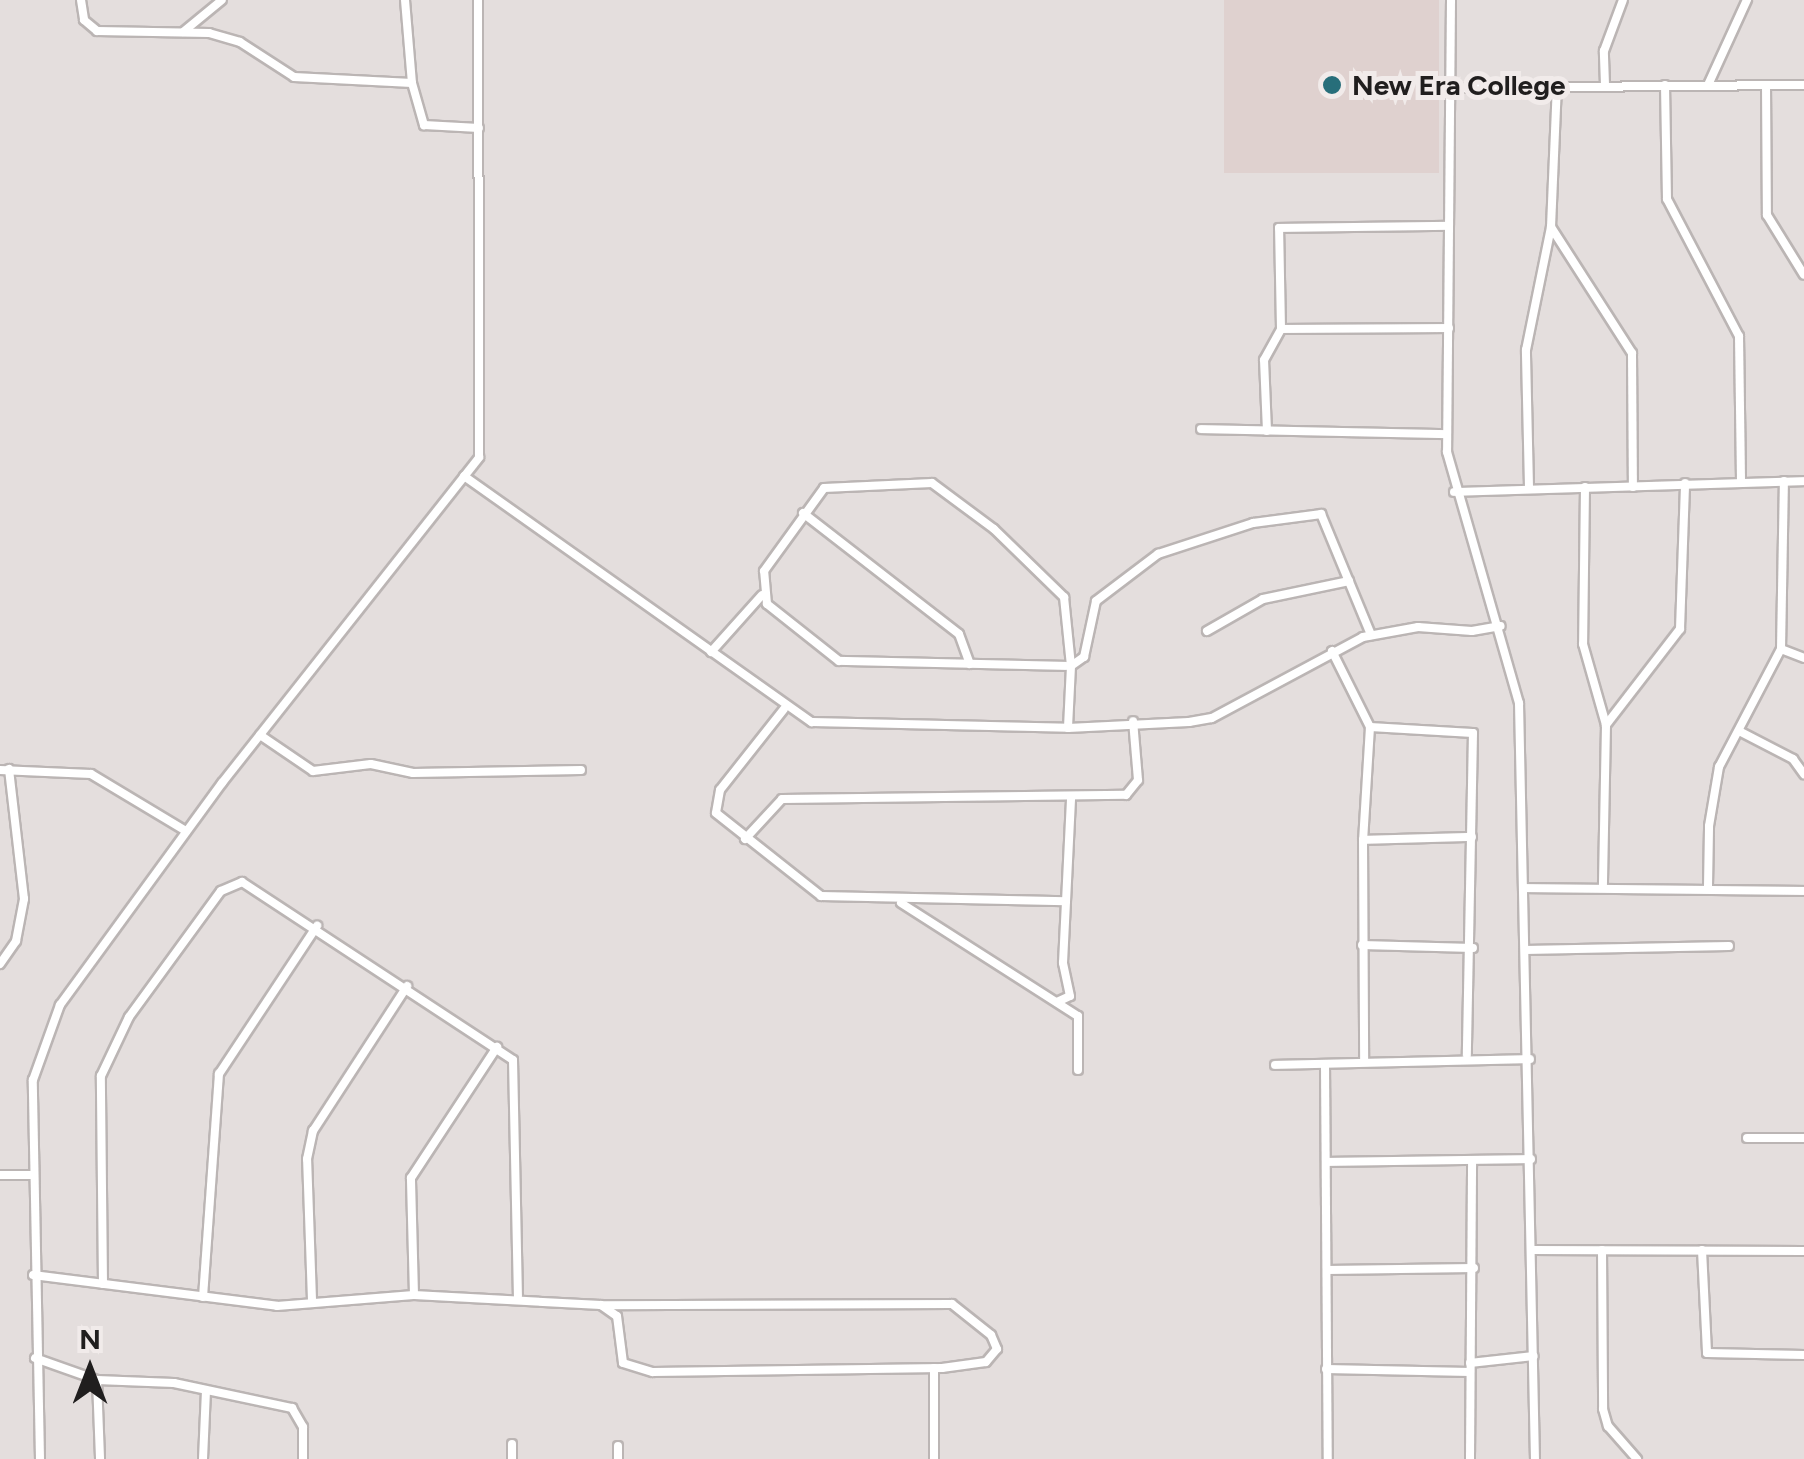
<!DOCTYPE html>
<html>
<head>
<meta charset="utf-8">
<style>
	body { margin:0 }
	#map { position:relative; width:1804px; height:1459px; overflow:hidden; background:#e4dedd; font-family:Figtree,sans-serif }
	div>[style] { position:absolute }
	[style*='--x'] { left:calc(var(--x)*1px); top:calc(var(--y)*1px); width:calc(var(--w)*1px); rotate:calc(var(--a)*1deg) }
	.built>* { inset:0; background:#dfd1cf; transform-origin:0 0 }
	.roads { filter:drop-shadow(2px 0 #bbb5b4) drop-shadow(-2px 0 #bbb5b4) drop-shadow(0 2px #bbb5b4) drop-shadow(0 -2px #bbb5b4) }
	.minor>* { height:8px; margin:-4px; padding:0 4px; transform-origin:4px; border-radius:4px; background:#fff }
	.dots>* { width:28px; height:28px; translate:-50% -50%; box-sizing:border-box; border:5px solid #f1ebea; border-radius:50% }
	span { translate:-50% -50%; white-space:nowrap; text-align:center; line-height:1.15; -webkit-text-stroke:10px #f1ebea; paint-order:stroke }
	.poi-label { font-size:28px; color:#201e1e; font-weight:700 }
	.left { translate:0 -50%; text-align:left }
	.north { position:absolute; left:40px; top:1319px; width:100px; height:100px; -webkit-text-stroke:8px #f1ebea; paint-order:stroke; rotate:0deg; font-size:28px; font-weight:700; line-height:40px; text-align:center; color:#201e1e }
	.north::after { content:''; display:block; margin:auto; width:35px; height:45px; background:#201e1e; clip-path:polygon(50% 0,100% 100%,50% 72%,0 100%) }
</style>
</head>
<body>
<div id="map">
	<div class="built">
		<div style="left:1224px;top:0;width:215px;height:173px"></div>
	</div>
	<div class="roads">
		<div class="minor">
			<div style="--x:81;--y:0;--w:20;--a:81"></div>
			<div style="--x:84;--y:20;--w:17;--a:40"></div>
			<div style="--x:97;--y:31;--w:112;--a:1"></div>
			<div style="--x:209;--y:33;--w:32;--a:16"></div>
			<div style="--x:240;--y:42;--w:64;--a:32.9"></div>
			<div style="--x:294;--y:77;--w:118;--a:2.9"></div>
			<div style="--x:405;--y:0;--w:83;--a:85.2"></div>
			<div style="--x:412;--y:83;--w:44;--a:74.1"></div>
			<div style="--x:424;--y:125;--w:55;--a:3.1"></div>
			<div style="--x:1451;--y:0;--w:452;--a:90.5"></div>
			<div style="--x:1447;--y:452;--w:261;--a:74"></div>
			<div style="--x:1519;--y:703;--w:756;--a:88.79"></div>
			<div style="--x:183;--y:32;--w:50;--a:-39.4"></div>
			<div style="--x:1605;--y:85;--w:34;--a:-92"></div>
			<div style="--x:1604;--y:51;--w:54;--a:-69.6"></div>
			<div style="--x:1665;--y:85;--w:114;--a:89"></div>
			<div style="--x:1667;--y:199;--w:155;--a:62.3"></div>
			<div style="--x:1739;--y:336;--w:146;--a:89.2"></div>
			<div style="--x:1708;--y:85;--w:94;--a:-65.4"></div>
			<div style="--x:1766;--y:85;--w:130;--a:89.6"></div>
			<div style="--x:1767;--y:215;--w:70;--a:58.3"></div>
			<div style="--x:1451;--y:88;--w:353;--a:-0.5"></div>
			<div style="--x:1551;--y:227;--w:150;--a:57.3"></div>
			<div style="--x:1632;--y:353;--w:134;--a:89.6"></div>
			<div style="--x:1281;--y:329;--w:168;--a:-0.3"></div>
			<div style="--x:1201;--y:429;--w:246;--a:1.2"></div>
			<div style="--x:1267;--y:431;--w:71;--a:-92.4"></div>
			<div style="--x:1264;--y:360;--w:35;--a:-61"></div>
			<div style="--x:1281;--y:329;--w:101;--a:-91.1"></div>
			<div style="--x:1279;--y:228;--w:170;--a:-0.7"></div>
			<div style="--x:464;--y:476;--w:426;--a:35.3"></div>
			<div style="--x:812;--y:722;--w:256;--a:1.3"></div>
			<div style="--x:1068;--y:728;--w:121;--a:-2.8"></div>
			<div style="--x:1189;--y:722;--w:23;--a:-10"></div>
			<div style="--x:1212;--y:718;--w:171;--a:-28.2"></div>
			<div style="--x:1363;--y:637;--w:56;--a:-10.3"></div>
			<div style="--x:1418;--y:627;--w:54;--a:4.2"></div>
			<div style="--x:1472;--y:631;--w:29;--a:-10"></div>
			<div style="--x:1529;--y:487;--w:137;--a:-91.3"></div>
			<div style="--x:1526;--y:350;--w:126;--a:-78.5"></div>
			<div style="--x:1551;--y:227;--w:142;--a:-87.6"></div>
			<div style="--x:1585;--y:487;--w:157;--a:90.7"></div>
			<div style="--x:1583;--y:644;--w:84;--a:74.1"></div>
			<div style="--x:1606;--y:725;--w:161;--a:91.1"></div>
			<div style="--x:1454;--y:492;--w:350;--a:-1.8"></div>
			<div style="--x:803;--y:513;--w:197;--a:37.8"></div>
			<div style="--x:959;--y:634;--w:32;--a:70"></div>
			<div style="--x:1207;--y:631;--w:64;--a:-29.7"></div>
			<div style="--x:1263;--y:599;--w:88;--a:-11.8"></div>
			<div style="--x:1781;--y:649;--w:25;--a:21"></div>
			<div style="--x:1332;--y:651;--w:85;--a:63.4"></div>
			<div style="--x:1370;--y:727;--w:113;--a:93.5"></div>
			<div style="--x:1363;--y:840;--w:222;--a:89.7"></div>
			<div style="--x:711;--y:652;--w:76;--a:-48.2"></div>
			<div style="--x:1066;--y:666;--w:227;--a:-178.7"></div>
			<div style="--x:839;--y:661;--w:92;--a:-141.6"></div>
			<div style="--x:767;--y:604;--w:33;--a:-95"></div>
			<div style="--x:764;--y:571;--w:102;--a:-54.1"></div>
			<div style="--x:824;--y:488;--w:108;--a:-2.7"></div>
			<div style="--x:932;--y:483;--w:77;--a:36.6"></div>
			<div style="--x:994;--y:529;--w:98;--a:44.2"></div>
			<div style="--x:1064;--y:597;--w:69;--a:84.2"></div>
			<div style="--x:1071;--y:666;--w:62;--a:92.8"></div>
			<div style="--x:1071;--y:666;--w:16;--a:-35"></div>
			<div style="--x:1084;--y:657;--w:57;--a:-77.9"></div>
			<div style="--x:1096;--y:601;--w:78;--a:-37.2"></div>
			<div style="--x:1158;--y:554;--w:100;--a:-18.1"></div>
			<div style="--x:1253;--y:523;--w:69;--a:-7.5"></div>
			<div style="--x:1321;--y:514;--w:131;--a:67.5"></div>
			<div style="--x:784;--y:709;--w:103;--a:128.3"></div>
			<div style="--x:720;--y:790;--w:23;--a:100"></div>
			<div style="--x:716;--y:813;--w:134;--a:38.3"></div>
			<div style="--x:821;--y:896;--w:245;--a:1.2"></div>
			<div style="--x:1606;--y:725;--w:121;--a:-52.4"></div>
			<div style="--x:1680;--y:629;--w:146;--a:-88"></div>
			<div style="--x:1370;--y:727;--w:103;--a:3.3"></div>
			<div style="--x:1473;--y:733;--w:322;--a:91.1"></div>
			<div style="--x:1739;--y:731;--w:61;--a:27.4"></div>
			<div style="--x:1793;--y:759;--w:19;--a:54"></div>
			<div style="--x:260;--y:735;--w:64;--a:34.2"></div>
			<div style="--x:313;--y:771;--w:58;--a:-6.9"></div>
			<div style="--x:371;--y:764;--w:43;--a:12.1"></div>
			<div style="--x:413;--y:773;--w:168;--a:-1"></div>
			<div style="--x:0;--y:770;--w:91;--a:2.5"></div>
			<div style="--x:91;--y:774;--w:111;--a:31"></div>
			<div style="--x:745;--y:839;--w:54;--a:-47.2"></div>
			<div style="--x:782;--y:799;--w:344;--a:-0.7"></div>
			<div style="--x:1126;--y:795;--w:19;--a:-51"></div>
			<div style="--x:1138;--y:780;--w:59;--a:-94.8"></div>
			<div style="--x:1363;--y:840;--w:109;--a:-1.6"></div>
			<div style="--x:1708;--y:886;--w:60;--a:-89"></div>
			<div style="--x:1709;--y:826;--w:60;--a:-80.4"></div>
			<div style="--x:1719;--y:767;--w:133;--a:-62.3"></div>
			<div style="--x:1781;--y:649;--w:168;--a:-89"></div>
			<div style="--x:1523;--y:888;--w:281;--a:0.6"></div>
			<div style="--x:901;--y:903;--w:210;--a:32.6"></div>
			<div style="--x:1078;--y:1016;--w:54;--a:90"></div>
			<div style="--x:1362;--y:945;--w:111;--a:1.5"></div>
			<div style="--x:1525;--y:950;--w:204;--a:-1.1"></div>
			<div style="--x:0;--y:964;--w:28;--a:-55"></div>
			<div style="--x:16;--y:941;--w:43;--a:-79.2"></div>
			<div style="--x:24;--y:899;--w:131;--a:-96.6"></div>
			<div style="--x:1057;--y:1002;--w:14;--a:-25"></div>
			<div style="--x:1070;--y:996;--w:34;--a:-102"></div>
			<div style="--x:1063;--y:963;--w:164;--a:-87.2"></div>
			<div style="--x:1275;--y:1065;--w:255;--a:-1.3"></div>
			<div style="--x:1325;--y:1066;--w:393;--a:89.6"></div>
			<div style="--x:1747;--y:1138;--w:57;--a:0"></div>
			<div style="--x:1327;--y:1162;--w:204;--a:-0.8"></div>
			<div style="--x:0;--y:1175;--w:33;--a:0"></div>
			<div style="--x:1532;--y:1250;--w:272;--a:0.2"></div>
			<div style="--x:1602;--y:1250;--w:159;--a:89.6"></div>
			<div style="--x:1603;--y:1409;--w:18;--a:74"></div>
			<div style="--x:1608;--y:1426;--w:44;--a:48.7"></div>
			<div style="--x:1702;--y:1250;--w:103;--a:87.2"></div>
			<div style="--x:1707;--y:1353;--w:97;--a:1.2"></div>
			<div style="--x:1327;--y:1270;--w:147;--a:-0.8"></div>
			<div style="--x:33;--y:1275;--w:246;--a:7.2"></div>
			<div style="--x:277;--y:1306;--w:137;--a:-4.6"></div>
			<div style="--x:414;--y:1295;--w:187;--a:3.1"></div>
			<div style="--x:601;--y:1305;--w:19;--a:35"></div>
			<div style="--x:617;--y:1316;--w:47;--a:82.7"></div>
			<div style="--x:623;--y:1363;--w:31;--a:17"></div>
			<div style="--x:653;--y:1372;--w:289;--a:-0.8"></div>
			<div style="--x:942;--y:1368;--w:44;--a:-7.8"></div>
			<div style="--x:986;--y:1362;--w:17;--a:-50"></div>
			<div style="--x:997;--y:1349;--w:15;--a:-113"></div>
			<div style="--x:991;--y:1335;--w:50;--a:-141.5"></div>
			<div style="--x:952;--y:1304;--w:351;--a:179.8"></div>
			<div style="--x:103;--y:1284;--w:208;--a:-90.6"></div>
			<div style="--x:101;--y:1076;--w:65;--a:-64.6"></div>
			<div style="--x:129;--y:1017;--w:156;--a:-53.9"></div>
			<div style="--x:221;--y:891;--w:23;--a:-23"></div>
			<div style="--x:242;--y:882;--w:324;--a:33.3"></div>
			<div style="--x:513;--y:1060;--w:236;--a:88.8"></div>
			<div style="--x:414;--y:1295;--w:117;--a:-91.5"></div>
			<div style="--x:411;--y:1178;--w:157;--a:-56.7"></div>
			<div style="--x:203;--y:1297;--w:224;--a:-85.9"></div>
			<div style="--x:219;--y:1074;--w:178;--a:-56.5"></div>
			<div style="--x:312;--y:1300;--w:141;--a:-92"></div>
			<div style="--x:307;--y:1159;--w:29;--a:-78"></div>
			<div style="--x:313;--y:1131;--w:173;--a:-57"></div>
			<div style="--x:35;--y:1358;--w:66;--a:19.5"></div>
			<div style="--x:97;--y:1380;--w:79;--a:87.8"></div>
			<div style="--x:1470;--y:1363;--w:64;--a:-6.2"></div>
			<div style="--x:1326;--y:1369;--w:144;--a:1.2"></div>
			<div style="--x:97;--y:1380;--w:77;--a:2.2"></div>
			<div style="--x:174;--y:1383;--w:121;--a:12"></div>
			<div style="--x:292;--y:1408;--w:22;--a:60"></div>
			<div style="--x:303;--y:1427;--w:32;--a:90"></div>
			<div style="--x:40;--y:1459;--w:379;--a:-91.1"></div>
			<div style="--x:33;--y:1080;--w:80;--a:-70.2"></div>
			<div style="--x:60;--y:1005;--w:275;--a:-53.9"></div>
			<div style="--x:222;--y:783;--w:415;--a:-51.7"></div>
			<div style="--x:479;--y:457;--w:457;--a:-90.1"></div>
			<div style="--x:203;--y:1459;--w:68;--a:-87.5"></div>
			<div style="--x:512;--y:1459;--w:15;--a:-90"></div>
			<div style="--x:618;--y:1459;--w:13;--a:-90"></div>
			<div style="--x:934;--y:1459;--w:91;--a:-90"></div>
			<div style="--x:1470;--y:1459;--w:299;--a:-89.6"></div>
		</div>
	</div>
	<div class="dots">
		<div style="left:1332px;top:85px;background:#276e7a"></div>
	</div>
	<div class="poi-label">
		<span class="left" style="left:1352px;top:85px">New Era College</span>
	</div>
	<div class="north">N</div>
</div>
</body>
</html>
